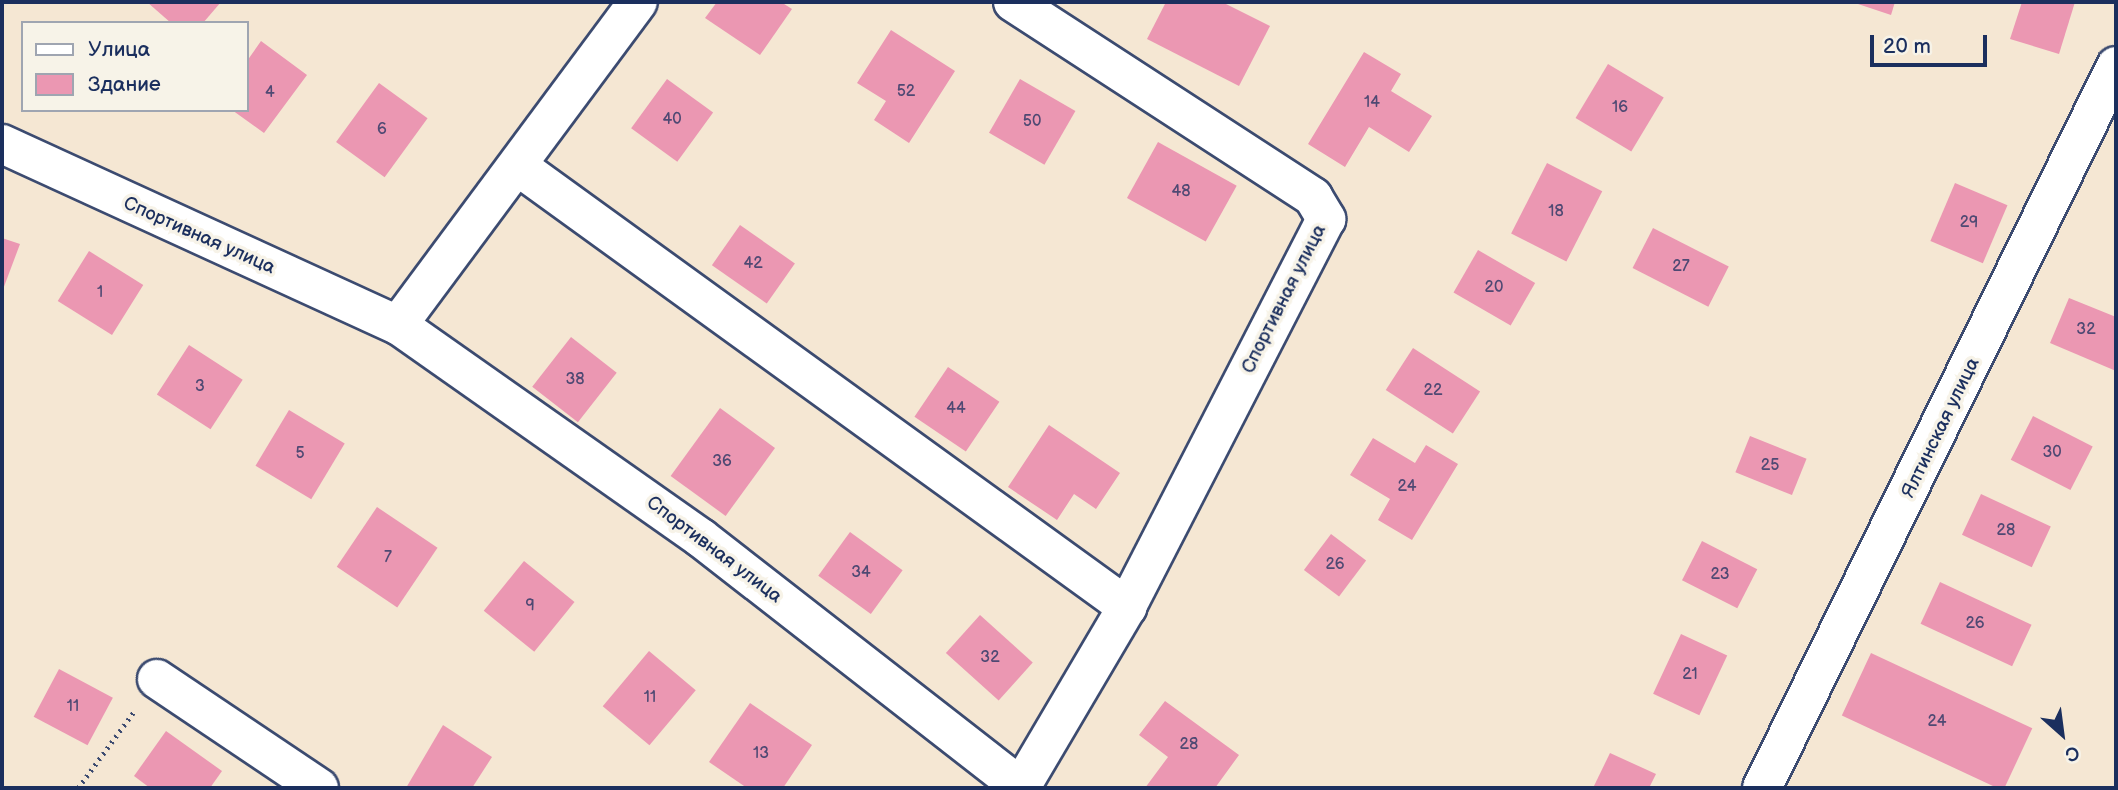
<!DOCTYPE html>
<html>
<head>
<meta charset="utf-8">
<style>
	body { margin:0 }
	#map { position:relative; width:2118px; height:790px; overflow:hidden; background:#f5e7d3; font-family:"Balsamiq Sans",sans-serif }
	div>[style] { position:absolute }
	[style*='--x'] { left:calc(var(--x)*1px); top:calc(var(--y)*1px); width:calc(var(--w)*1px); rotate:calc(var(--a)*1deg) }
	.building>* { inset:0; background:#eb97b2; transform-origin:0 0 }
	.path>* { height:4.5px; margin-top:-2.25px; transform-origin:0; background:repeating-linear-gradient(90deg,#3c4b70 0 2px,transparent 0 7px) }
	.roads { filter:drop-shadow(2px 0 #3c4b70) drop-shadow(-2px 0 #3c4b70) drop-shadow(0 2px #3c4b70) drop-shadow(0 -2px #3c4b70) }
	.minor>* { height:38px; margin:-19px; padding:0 19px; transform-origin:19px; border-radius:19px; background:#fff }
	span { translate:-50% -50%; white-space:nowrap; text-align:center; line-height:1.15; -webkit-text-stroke:7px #f7f3e8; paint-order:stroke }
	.number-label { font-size:16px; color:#4f4973 }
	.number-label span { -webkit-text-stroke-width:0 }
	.street-label { font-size:19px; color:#1b2f5e }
	.frame { position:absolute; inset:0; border:4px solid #1b2f5e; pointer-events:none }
	.legend { position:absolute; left:21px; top:21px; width:228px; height:91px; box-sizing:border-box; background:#f7f3e8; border:2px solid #9fa5b1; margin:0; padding:9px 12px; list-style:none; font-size:21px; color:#1b2f5e }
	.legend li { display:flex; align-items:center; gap:14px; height:35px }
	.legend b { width:35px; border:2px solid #9fa5b1 }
	.north { position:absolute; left:2027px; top:699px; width:70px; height:70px; -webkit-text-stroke:5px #f7f3e8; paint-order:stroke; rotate:152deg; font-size:19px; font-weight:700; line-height:28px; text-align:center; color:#1b2f5e }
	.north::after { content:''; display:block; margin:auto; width:24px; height:32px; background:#1b2f5e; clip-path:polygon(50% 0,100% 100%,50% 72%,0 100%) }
	.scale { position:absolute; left:1870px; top:35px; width:117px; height:32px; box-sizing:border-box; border:4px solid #1b2f5e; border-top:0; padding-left:9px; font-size:21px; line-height:24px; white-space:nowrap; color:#1b2f5e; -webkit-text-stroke:5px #f7f3e8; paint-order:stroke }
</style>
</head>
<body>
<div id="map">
	<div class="building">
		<div style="clip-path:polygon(147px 2px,221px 2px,203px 23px,171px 23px)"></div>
		<div style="clip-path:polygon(717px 2px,781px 2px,792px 9px,760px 55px,705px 18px)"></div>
		<div style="clip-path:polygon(1166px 2px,1222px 2px,1270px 26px,1239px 86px,1147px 39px)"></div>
		<div style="clip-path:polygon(1852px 2px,1895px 2px,1891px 15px)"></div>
		<div style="clip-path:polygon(2022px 2px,2075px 2px,2059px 54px,2010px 39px)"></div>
		<div style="clip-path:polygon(891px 30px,955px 71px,909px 143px,874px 120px,886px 101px,857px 83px)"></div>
		<div style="clip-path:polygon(261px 41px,307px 75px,264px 133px,232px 110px,247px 110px,247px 61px)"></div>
		<div style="clip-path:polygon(1364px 52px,1401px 74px,1391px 91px,1432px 116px,1409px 152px,1369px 127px,1345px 167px,1308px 144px)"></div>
		<div style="left:1608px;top:64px;width:65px;height:63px;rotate:31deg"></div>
		<div style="left:667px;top:79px;width:57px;height:61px;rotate:36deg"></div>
		<div style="left:1020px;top:79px;width:64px;height:62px;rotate:30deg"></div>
		<div style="left:379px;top:83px;width:60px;height:73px;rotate:36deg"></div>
		<div style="left:1158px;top:142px;width:90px;height:64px;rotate:29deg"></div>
		<div style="left:1547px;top:163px;width:62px;height:79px;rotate:27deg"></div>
		<div style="left:1955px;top:183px;width:57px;height:63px;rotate:23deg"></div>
		<div style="left:740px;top:225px;width:67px;height:49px;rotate:35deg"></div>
		<div style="left:1653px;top:228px;width:85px;height:45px;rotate:27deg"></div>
		<div style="clip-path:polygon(2px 238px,20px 244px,2px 292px)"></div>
		<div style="left:1478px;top:250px;width:66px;height:49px;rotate:30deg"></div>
		<div style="left:89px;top:251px;width:64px;height:59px;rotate:32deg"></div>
		<div style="clip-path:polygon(2069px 298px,2116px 317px,2116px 371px,2050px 343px)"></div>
		<div style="left:571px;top:337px;width:58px;height:63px;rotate:38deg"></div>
		<div style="left:189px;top:345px;width:64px;height:59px;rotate:33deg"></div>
		<div style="left:1413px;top:348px;width:80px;height:50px;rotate:33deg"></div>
		<div style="left:948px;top:367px;width:62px;height:60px;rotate:34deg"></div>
		<div style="left:720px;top:408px;width:68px;height:84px;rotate:36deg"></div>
		<div style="left:289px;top:410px;width:65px;height:65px;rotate:31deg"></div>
		<div style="left:2033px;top:416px;width:67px;height:49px;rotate:27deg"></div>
		<div style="clip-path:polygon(1049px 425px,1120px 473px,1096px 509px,1074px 494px,1057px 520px,1008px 487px)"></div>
		<div style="left:1750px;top:436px;width:61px;height:39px;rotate:22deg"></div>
		<div style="clip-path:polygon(1373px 438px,1415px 463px,1426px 445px,1458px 464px,1412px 540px,1378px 520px,1390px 499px,1350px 475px)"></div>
		<div style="left:1981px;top:494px;width:77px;height:45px;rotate:25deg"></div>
		<div style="left:377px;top:507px;width:73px;height:72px;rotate:34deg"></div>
		<div style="left:850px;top:532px;width:65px;height:54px;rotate:36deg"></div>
		<div style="left:1331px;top:534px;width:44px;height:45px;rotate:37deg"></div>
		<div style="left:1702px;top:541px;width:62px;height:44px;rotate:27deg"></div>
		<div style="left:524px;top:561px;width:65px;height:64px;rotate:39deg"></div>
		<div style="left:1940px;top:582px;width:101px;height:46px;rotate:25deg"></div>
		<div style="left:980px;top:615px;width:71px;height:51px;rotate:42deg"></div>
		<div style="left:1681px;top:634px;width:51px;height:66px;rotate:25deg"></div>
		<div style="left:649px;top:651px;width:61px;height:72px;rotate:40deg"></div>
		<div style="left:1871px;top:653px;width:178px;height:69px;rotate:25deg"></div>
		<div style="left:59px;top:669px;width:61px;height:54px;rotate:28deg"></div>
		<div style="clip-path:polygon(1165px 701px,1239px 755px,1215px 788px,1145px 788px,1168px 757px,1139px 735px)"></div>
		<div style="clip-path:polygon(750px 703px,812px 745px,783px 788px,747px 788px,709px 762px)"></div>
		<div style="clip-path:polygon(443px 725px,492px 757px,472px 788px,406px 788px)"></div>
		<div style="clip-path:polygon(166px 731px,222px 771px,210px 788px,150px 788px,134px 776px)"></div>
		<div style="clip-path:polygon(1610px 753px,1656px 774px,1649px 788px,1593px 788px)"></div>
	</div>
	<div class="path">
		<div style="--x:78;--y:788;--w:97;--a:-53.8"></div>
	</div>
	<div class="roads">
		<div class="minor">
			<div style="--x:1013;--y:2;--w:358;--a:33"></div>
			<div style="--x:1313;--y:197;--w:26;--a:59"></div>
			<div style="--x:1326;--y:219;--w:436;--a:117.2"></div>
			<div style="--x:1127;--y:607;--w:209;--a:120.5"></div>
			<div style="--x:2;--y:144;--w:435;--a:24.6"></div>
			<div style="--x:398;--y:325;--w:370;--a:35.1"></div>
			<div style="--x:701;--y:538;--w:407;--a:37.9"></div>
			<div style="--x:519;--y:167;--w:751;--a:35.89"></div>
			<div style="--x:398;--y:325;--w:402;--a:-53.4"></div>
			<div style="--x:157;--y:679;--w:195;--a:33.9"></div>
			<div style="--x:1762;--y:788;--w:804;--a:-63.88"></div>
		</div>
	</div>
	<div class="number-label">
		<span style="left:906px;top:92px">52</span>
		<span style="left:270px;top:93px">4</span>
		<span style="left:1372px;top:103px">14</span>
		<span style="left:1620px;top:108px">16</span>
		<span style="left:672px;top:120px">40</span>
		<span style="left:1032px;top:122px">50</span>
		<span style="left:382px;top:130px">6</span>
		<span style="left:1181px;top:192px">48</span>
		<span style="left:1556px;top:212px">18</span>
		<span style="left:1969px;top:223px">29</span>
		<span style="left:753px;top:264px">42</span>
		<span style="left:1681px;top:267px">27</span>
		<span style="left:1494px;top:288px">20</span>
		<span style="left:100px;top:293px">1</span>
		<span style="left:2086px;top:330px">32</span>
		<span style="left:575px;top:380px">38</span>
		<span style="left:200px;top:387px">3</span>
		<span style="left:1433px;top:391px">22</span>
		<span style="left:956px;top:409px">44</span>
		<span style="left:2052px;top:453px">30</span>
		<span style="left:300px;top:454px">5</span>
		<span style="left:722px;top:462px">36</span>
		<span style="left:1770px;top:466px">25</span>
		<span style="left:1407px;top:487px">24</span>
		<span style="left:2006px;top:531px">28</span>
		<span style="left:388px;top:558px">7</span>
		<span style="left:1335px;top:565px">26</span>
		<span style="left:861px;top:573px">34</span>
		<span style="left:1720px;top:575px">23</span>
		<span style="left:530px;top:606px">9</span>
		<span style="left:1975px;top:624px">26</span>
		<span style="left:990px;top:658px">32</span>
		<span style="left:1690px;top:675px">21</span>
		<span style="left:650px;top:698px">11</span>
		<span style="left:73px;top:707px">11</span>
		<span style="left:1937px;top:722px">24</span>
		<span style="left:1189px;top:745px">28</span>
		<span style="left:761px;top:754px">13</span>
	</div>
	<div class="street-label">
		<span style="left:199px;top:236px;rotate:24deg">Спортивная улица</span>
		<span style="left:1284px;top:299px;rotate:-63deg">Спортивная улица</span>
		<span style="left:1941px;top:428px;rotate:-64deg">Ялтинская улица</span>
		<span style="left:714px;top:550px;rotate:37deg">Спортивная улица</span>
	</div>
	<div class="frame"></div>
	<ul class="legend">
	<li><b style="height:9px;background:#fff"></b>Улица</li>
	<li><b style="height:19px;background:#eb97b2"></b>Здание</li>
	</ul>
	<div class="north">С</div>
	<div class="scale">20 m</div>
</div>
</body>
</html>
